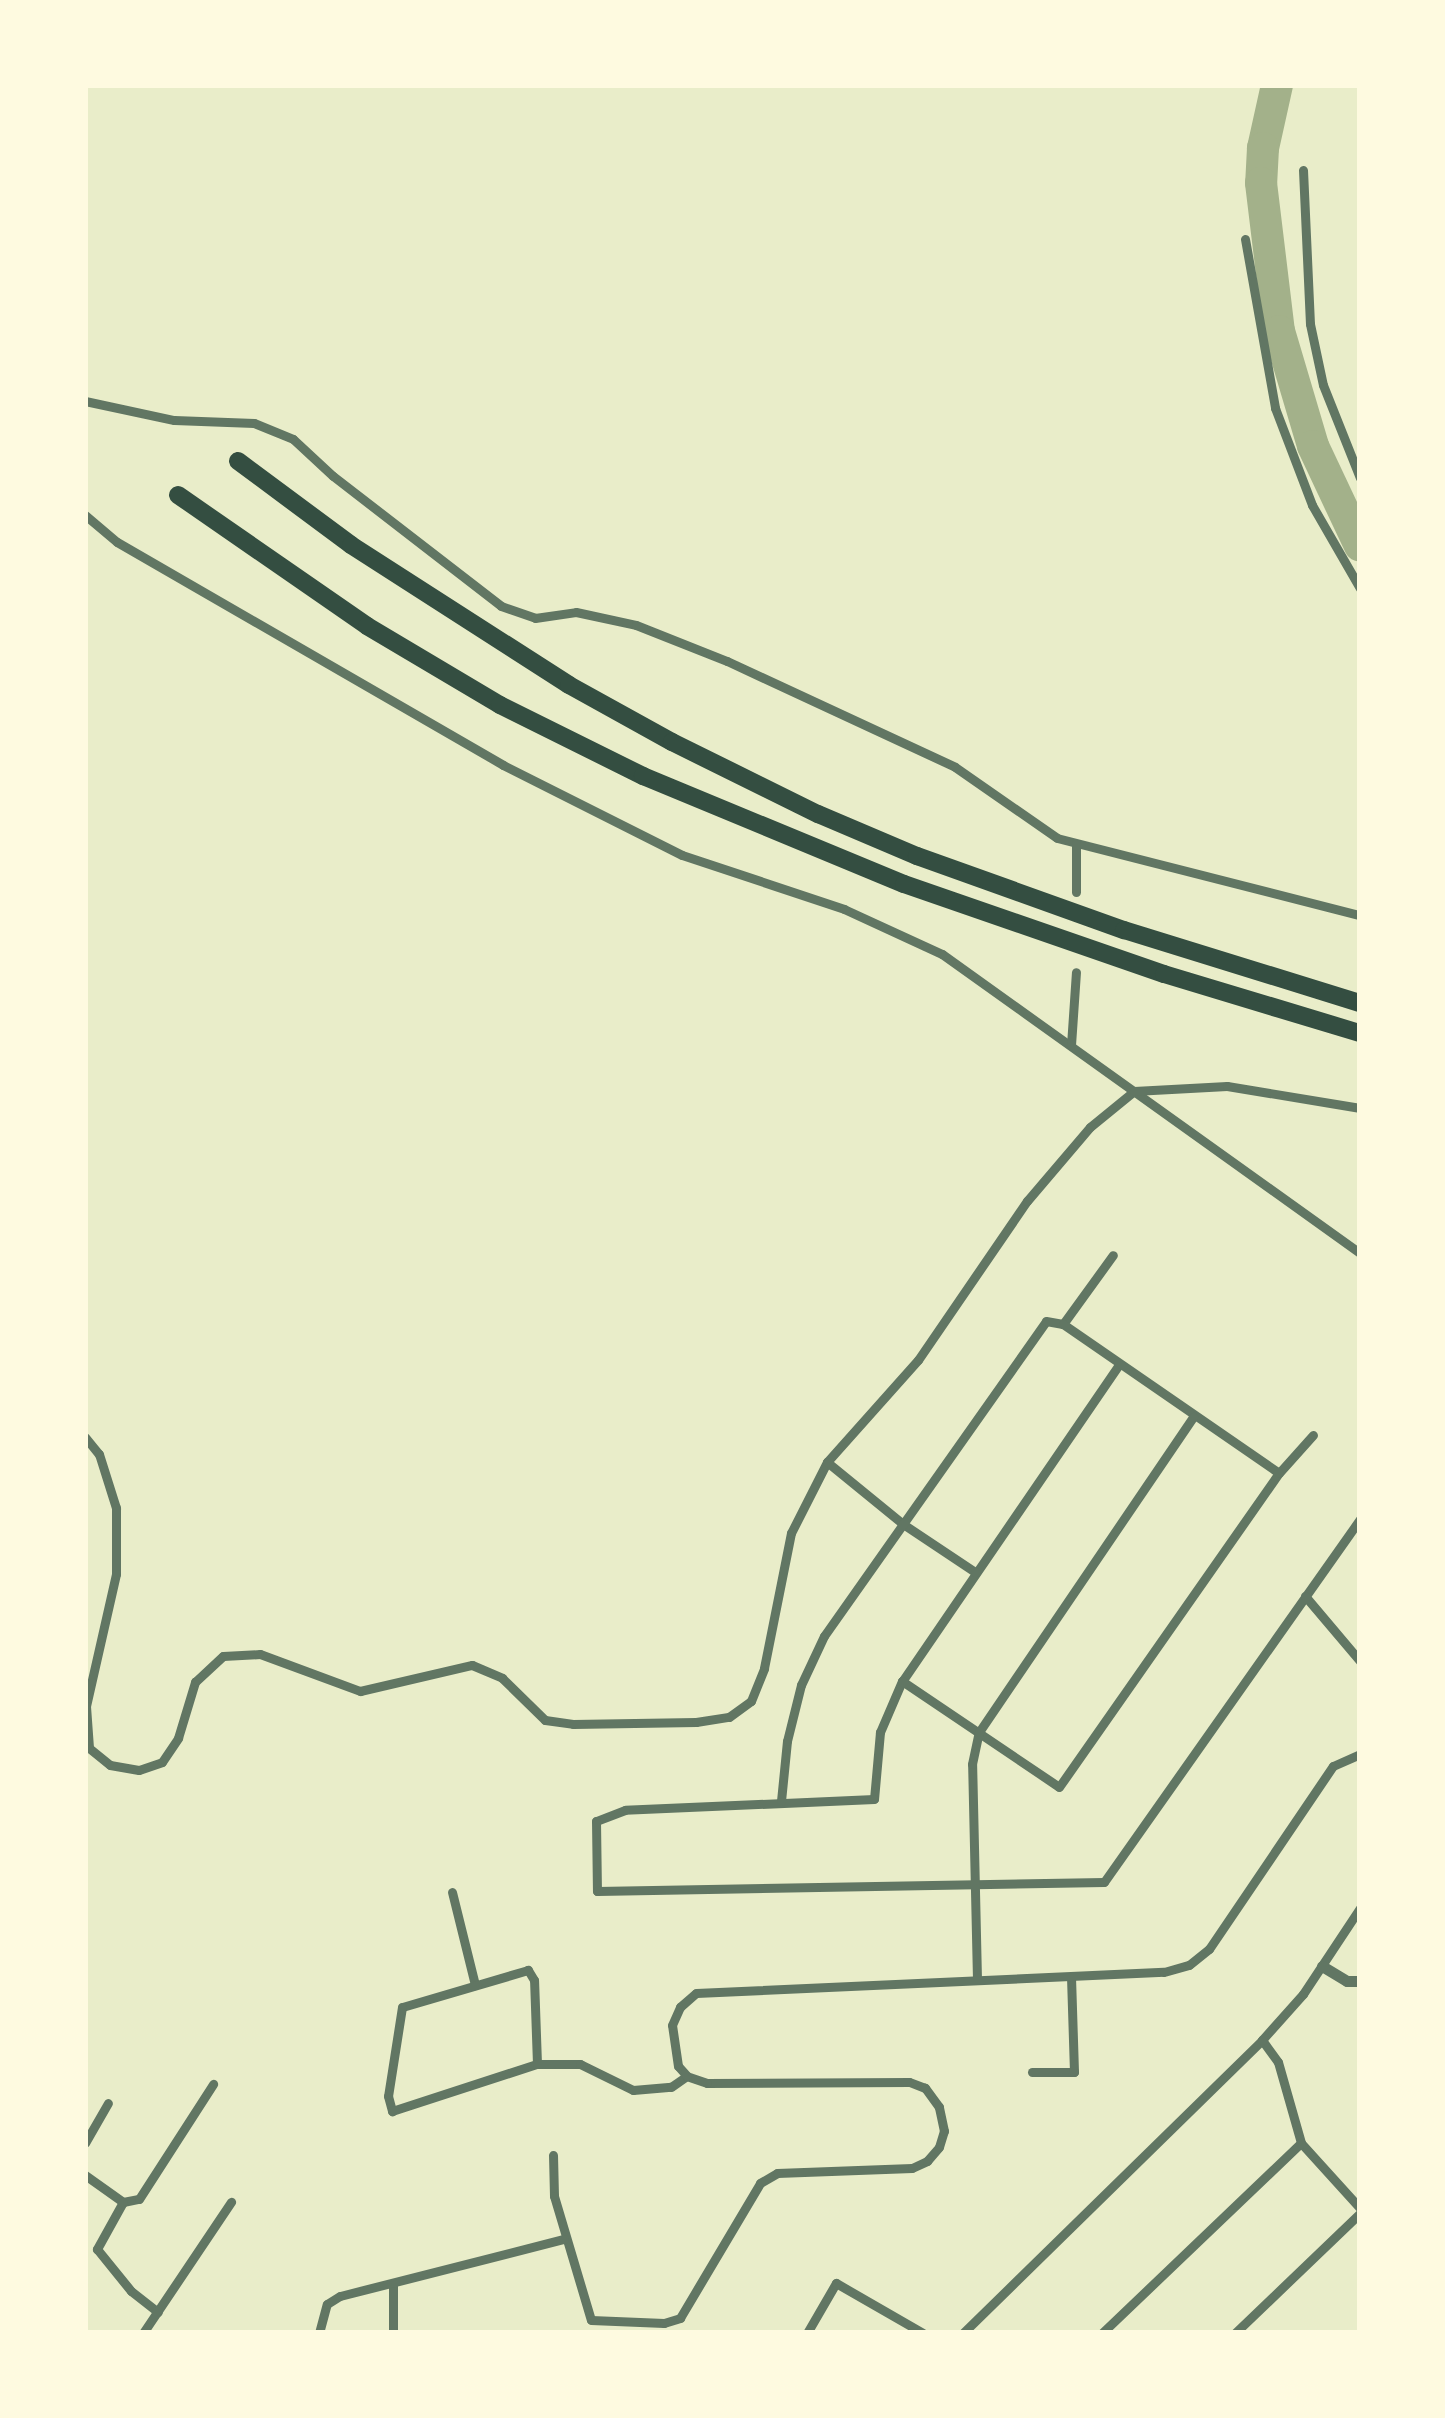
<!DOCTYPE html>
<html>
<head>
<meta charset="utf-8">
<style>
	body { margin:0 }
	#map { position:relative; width:1445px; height:2418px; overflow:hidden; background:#e9edc9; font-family:Ubuntu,sans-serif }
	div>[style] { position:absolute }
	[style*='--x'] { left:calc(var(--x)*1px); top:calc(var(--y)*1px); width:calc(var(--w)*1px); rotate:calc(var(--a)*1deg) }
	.river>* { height:32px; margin:-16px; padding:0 16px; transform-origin:16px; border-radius:16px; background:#a3b18a }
	.minor>* { height:9px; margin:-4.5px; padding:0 4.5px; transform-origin:4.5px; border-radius:4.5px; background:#617663 }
	.tertiary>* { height:11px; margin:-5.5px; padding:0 5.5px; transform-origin:5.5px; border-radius:5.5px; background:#617663 }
	.motorway>* { height:18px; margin:-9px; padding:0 9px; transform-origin:9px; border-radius:9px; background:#344e41 }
	span { translate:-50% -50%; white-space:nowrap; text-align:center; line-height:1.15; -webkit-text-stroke:8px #fefae0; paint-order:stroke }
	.frame { position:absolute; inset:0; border:88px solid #fefae0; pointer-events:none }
</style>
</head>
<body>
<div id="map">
	<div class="river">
		<div style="--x:1277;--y:85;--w:65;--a:102.5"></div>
		<div style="--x:1263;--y:148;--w:35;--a:93"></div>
		<div style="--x:1261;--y:183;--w:149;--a:83.1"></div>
		<div style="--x:1279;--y:331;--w:120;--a:73.5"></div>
		<div style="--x:1313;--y:446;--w:110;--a:64.8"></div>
	</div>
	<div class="minor">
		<div style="--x:1303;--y:170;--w:154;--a:87.4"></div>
		<div style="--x:1310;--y:324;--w:62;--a:78"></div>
		<div style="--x:1323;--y:385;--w:100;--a:68.3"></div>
		<div style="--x:1245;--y:239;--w:172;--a:79.9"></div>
		<div style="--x:1275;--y:408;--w:104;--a:69.1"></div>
		<div style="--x:1312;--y:505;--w:96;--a:60"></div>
		<div style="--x:85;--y:401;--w:91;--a:12.1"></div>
		<div style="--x:174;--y:420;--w:80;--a:2.1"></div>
		<div style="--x:254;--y:423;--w:42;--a:22.3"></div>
		<div style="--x:293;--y:439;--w:54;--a:42.8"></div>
		<div style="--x:333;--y:476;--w:212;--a:37.7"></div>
		<div style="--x:501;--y:606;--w:36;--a:19"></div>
		<div style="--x:535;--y:618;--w:41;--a:-8.3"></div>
		<div style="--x:576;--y:612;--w:61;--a:12.2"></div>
		<div style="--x:636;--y:625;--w:98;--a:21.6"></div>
		<div style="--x:727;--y:661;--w:251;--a:24.9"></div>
		<div style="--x:955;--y:767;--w:124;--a:34.8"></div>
		<div style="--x:1057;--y:838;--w:313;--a:14.3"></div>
		<div style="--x:85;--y:515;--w:42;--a:40.2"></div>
		<div style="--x:117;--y:542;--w:446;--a:30"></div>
		<div style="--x:503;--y:765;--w:200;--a:26.7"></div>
		<div style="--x:682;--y:855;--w:171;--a:18.4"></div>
		<div style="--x:844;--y:909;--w:108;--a:24.7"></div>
		<div style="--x:942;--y:954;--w:514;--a:35.58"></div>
		<div style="--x:1076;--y:892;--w:48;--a:-90"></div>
		<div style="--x:1071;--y:1045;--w:73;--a:-86.1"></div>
		<div style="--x:1063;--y:1324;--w:85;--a:-54.1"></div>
		<div style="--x:1118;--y:1366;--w:382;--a:124.4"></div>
		<div style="--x:902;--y:1681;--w:56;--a:113.3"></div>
		<div style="--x:880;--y:1732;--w:67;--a:95.1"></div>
		<div style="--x:874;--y:1799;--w:249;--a:177.5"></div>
		<div style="--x:625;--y:1810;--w:31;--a:159"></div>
		<div style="--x:596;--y:1821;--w:70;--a:89.2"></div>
		<div style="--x:597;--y:1891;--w:507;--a:-1.02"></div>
		<div style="--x:1104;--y:1882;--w:444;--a:-54.8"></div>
		<div style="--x:85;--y:1437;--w:22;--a:51"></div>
		<div style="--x:99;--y:1454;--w:57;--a:72.5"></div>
		<div style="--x:116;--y:1508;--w:66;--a:90"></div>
		<div style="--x:116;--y:1574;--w:135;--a:102.8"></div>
		<div style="--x:86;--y:1706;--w:42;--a:85.9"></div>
		<div style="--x:89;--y:1748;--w:27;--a:39"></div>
		<div style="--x:110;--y:1765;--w:29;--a:10"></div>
		<div style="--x:139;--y:1770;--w:24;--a:-19"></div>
		<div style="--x:162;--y:1762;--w:29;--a:-56"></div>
		<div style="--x:178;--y:1738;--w:59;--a:-73.1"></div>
		<div style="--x:195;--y:1682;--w:38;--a:-43"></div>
		<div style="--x:223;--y:1656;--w:37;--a:-3"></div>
		<div style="--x:260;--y:1654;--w:107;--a:20.3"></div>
		<div style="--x:360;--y:1691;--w:115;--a:-13.1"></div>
		<div style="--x:472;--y:1665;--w:33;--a:23"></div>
		<div style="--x:502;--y:1678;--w:60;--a:44.3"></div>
		<div style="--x:545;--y:1720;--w:28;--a:8"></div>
		<div style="--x:573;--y:1724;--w:123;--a:-0.9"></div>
		<div style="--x:696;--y:1722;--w:33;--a:-9"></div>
		<div style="--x:729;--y:1717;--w:27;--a:-36"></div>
		<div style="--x:751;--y:1701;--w:35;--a:-68"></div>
		<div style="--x:764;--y:1668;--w:138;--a:-78.7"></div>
		<div style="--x:791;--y:1533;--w:80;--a:-63.1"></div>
		<div style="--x:827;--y:1462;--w:137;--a:-48.3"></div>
		<div style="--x:918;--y:1360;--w:193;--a:-55.6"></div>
		<div style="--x:1027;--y:1201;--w:97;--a:-49.6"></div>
		<div style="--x:1090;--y:1127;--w:57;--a:-39.3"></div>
		<div style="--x:1134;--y:1091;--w:93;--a:-3.1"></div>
		<div style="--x:1227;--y:1086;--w:135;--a:9.4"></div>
		<div style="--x:827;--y:1462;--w:98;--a:39.2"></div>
		<div style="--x:903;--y:1524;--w:87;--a:33.7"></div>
		<div style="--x:1305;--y:1596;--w:85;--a:49.8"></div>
		<div style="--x:902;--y:1681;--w:189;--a:34"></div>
		<div style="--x:1059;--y:1787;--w:383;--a:-55"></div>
		<div style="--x:1279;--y:1473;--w:51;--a:-48.2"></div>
		<div style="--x:781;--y:1801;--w:60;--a:-84.3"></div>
		<div style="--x:787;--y:1741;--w:58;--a:-76"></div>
		<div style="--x:801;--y:1685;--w:54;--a:-64.9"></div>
		<div style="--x:824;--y:1636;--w:385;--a:-54.8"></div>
		<div style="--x:1046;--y:1321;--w:17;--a:10"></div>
		<div style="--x:1063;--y:1324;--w:262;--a:34.6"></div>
		<div style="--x:452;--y:1892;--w:96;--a:76.1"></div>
		<div style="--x:977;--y:1979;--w:215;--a:-91.3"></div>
		<div style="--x:972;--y:1764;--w:33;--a:-78"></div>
		<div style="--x:979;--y:1732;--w:381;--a:-55.8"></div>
		<div style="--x:1262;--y:2040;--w:27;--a:54"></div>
		<div style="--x:1278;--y:2062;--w:84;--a:74.1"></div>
		<div style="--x:1301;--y:2143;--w:88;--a:47.8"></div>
		<div style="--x:537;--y:2064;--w:84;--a:-92"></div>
		<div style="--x:534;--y:1980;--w:12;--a:-121"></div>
		<div style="--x:528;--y:1970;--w:131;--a:163.6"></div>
		<div style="--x:402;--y:2007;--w:90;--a:98.9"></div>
		<div style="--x:388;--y:2096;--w:16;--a:75"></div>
		<div style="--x:392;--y:2111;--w:152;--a:-18"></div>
		<div style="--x:537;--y:2064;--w:43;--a:0"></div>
		<div style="--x:580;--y:2064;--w:59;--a:26.1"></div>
		<div style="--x:633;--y:2090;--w:38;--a:-5"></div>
		<div style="--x:671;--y:2087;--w:19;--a:-35"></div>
		<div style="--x:1032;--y:2072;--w:42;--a:0"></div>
		<div style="--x:1074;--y:2072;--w:95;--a:-91.8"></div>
		<div style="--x:85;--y:2143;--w:46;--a:-60.1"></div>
		<div style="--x:553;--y:2155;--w:41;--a:88.6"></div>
		<div style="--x:554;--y:2196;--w:129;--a:73.4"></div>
		<div style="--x:591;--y:2320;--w:73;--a:2.4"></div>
		<div style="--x:664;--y:2323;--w:17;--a:-17"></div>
		<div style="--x:680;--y:2318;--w:157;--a:-59.3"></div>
		<div style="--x:760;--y:2183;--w:20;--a:-30"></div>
		<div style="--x:777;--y:2173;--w:135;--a:-2.1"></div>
		<div style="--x:912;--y:2168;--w:17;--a:-25"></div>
		<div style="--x:927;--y:2161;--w:18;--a:-49"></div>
		<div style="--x:939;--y:2147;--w:17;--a:-73"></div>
		<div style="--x:944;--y:2131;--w:25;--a:-102"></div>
		<div style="--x:939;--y:2107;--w:24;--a:-126"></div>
		<div style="--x:925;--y:2088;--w:17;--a:-159"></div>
		<div style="--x:909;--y:2082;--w:202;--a:179.7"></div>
		<div style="--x:707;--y:2083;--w:21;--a:-161"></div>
		<div style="--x:687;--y:2076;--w:13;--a:-132"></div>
		<div style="--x:678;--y:2066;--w:41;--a:-98.3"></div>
		<div style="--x:672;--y:2025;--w:20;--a:-66"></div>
		<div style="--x:680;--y:2007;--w:21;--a:-41"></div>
		<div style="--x:696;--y:1993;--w:468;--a:-2.6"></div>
		<div style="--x:1164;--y:1972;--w:26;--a:-16"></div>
		<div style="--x:1189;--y:1965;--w:26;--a:-39"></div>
		<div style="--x:1209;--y:1949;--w:221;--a:-55.9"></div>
		<div style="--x:1333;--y:1766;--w:30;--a:-24"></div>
		<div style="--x:85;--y:2175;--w:47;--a:35.4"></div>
		<div style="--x:123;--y:2202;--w:16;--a:-11"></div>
		<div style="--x:139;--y:2199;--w:137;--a:-57.2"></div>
		<div style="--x:123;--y:2202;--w:54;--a:119"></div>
		<div style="--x:97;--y:2249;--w:54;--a:51"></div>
		<div style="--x:131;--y:2291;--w:34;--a:38"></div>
		<div style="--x:393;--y:2284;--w:49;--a:90"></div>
		<div style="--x:143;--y:2333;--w:158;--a:-56.1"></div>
		<div style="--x:319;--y:2333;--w:30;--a:-75"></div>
		<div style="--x:327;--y:2304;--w:15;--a:-32"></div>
		<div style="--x:340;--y:2296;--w:231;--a:-14.3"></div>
		<div style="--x:807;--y:2333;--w:58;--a:-59.9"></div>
		<div style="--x:836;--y:2283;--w:100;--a:29.9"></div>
		<div style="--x:963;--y:2333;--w:419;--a:-44.4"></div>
		<div style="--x:1262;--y:2040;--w:62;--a:-48.3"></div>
		<div style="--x:1303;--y:1994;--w:103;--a:-56.5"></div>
		<div style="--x:1102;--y:2333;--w:275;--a:-43.7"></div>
		<div style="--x:1235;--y:2333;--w:173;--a:-43.8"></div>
	</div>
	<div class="tertiary">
		<div style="--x:1322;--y:1966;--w:29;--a:31"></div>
		<div style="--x:1347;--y:1981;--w:13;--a:0"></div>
	</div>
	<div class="motorway">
		<div style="--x:238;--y:461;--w:141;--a:36.6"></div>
		<div style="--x:351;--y:545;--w:259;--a:32.7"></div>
		<div style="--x:569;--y:685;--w:118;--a:29"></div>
		<div style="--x:672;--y:742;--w:163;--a:26.3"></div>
		<div style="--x:818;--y:814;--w:108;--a:23"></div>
		<div style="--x:917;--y:856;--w:220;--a:19.7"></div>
		<div style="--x:1124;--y:930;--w:247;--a:17.2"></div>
		<div style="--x:178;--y:495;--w:230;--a:34.7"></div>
		<div style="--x:367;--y:626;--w:155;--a:30.7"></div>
		<div style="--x:500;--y:705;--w:160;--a:26.4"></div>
		<div style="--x:643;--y:776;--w:282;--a:22.5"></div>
		<div style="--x:904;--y:884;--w:275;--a:19.1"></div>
		<div style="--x:1164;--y:974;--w:205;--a:16.8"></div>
	</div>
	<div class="frame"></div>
</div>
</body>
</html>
